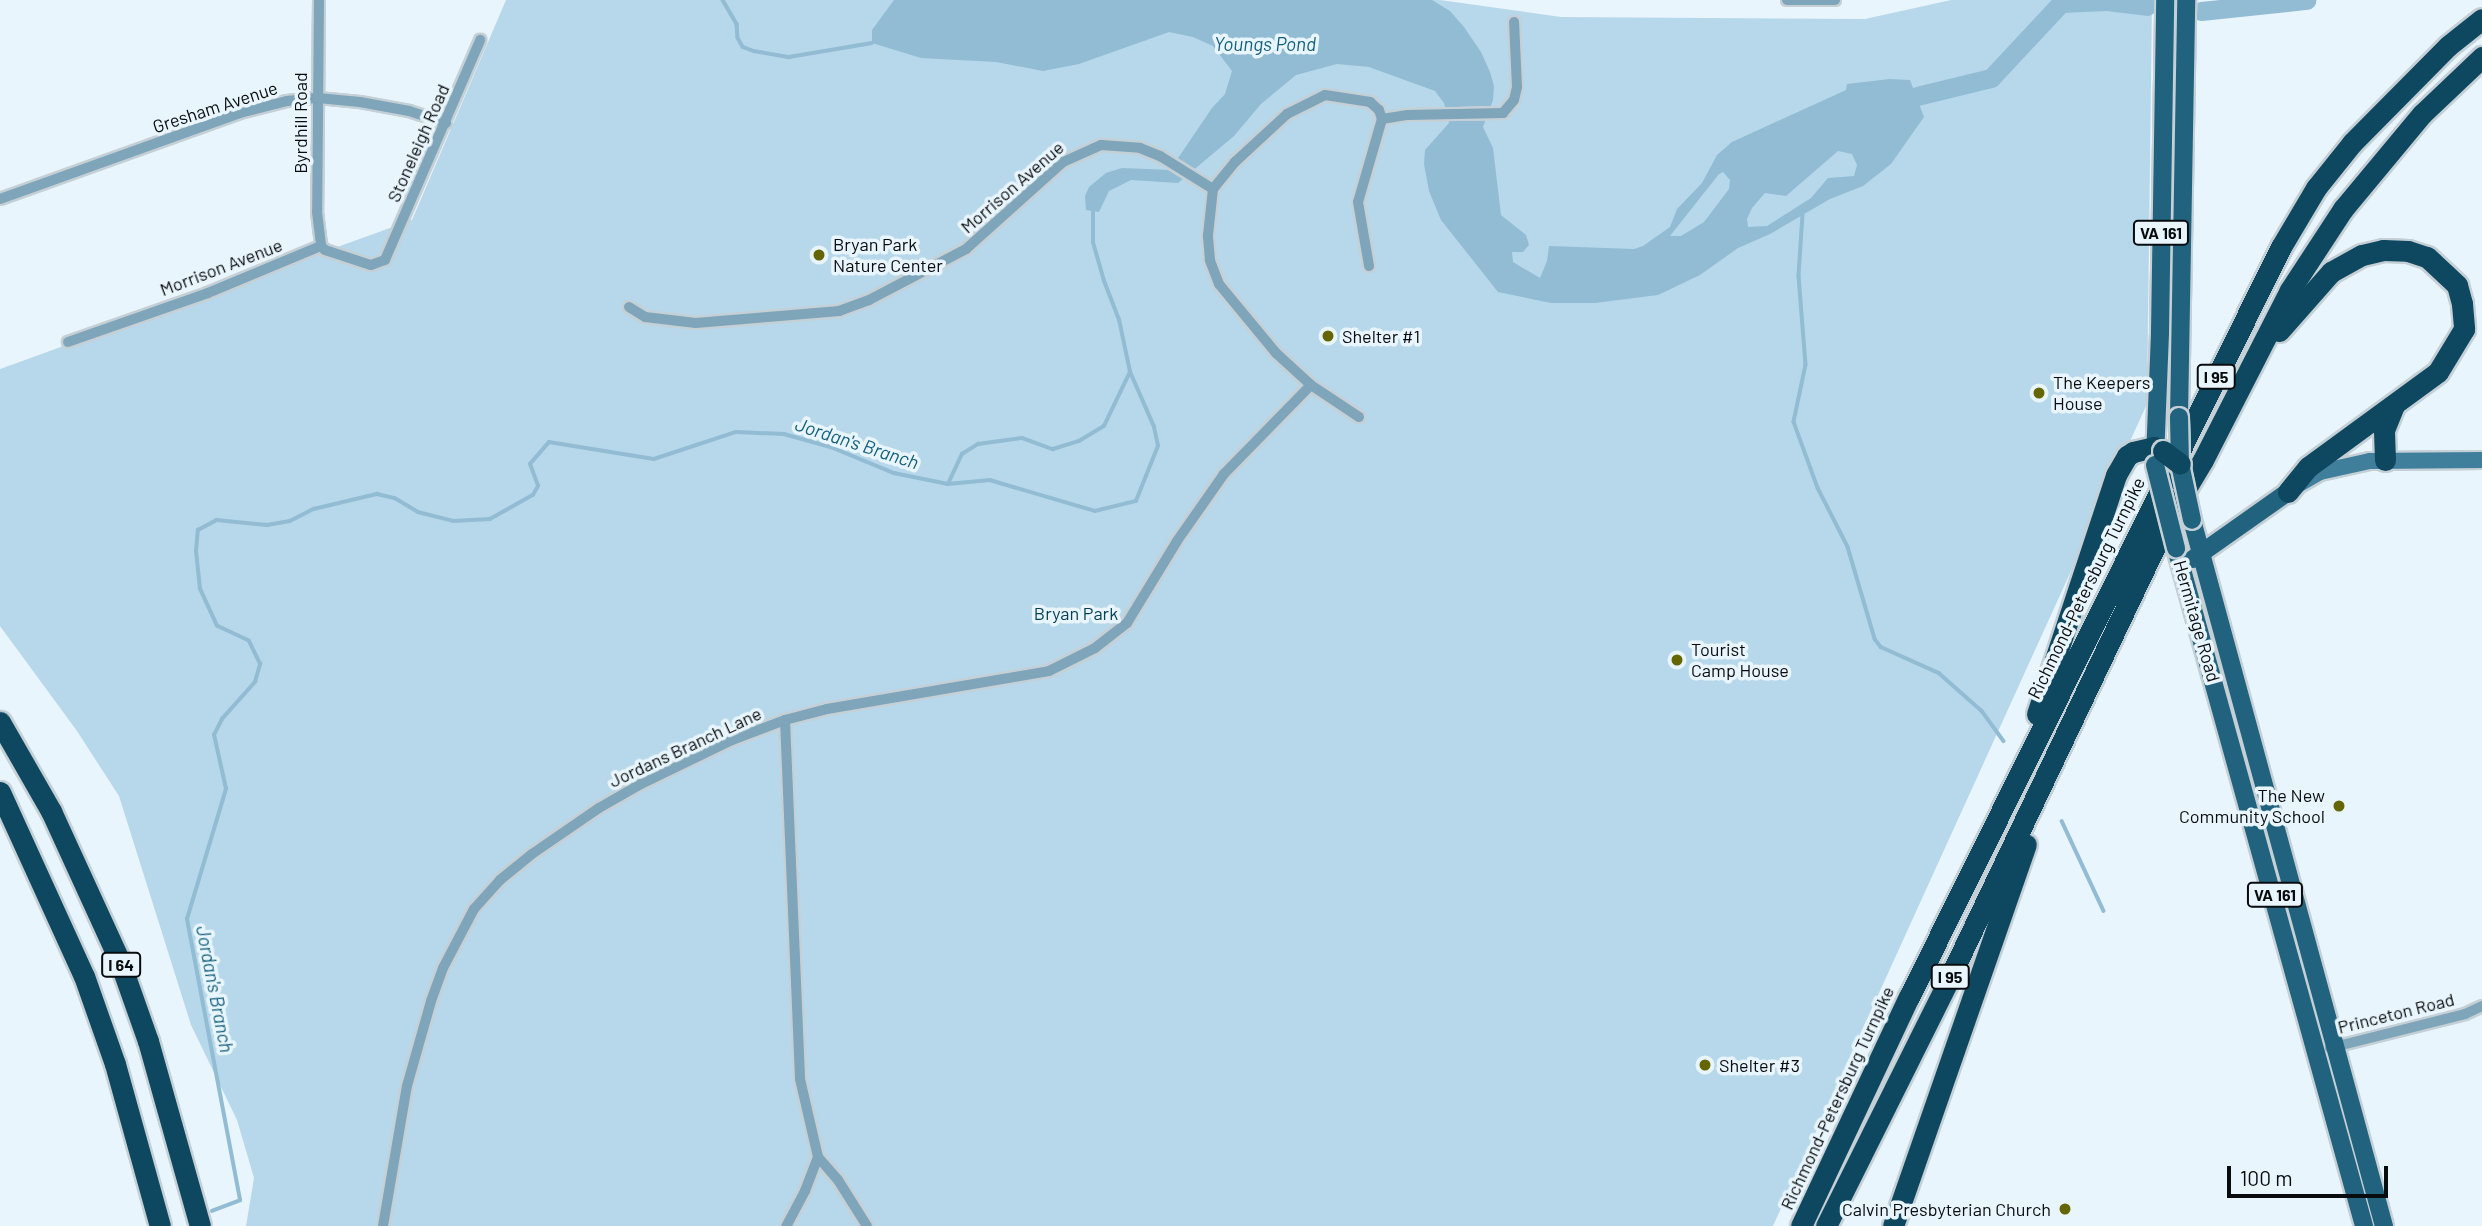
<!DOCTYPE html>
<html>
<head>
<meta charset="utf-8">
<style>
	body { margin:0 }
	#map { position:relative; width:2482px; height:1226px; overflow:hidden; background:#e9f5fc; font-family:Barlow,sans-serif }
	div>[style] { position:absolute }
	[style*='--x'] { left:calc(var(--x)*1px); top:calc(var(--y)*1px); width:calc(var(--w)*1px); rotate:calc(var(--a)*1deg) }
	.green>* { inset:0; background:#b7d8ea }
	.water>* { inset:0; background:#91bcd3 }
	.stream>* { height:3.5px; margin:-1.75px; padding:0 1.75px; transform-origin:1.75px; border-radius:1.75px; background:#91bcd3 }
	.river>* { height:19px; margin:-9.5px; padding:0 9.5px; transform-origin:9.5px; border-radius:9.5px; background:#91bcd3 }
	.roads { filter:drop-shadow(2px 0 #c5d0d6) drop-shadow(-2px 0 #c5d0d6) drop-shadow(0 2px #c5d0d6) drop-shadow(0 -2px #c5d0d6) }
	.street>* { height:10px; margin:-5px; padding:0 5px; transform-origin:5px; border-radius:5px; background:#7ea5ba }
	.secondary>* { height:16px; margin:-8px; padding:0 8px; transform-origin:8px; border-radius:8px; background:#407f9c }
	.primary>* { height:18px; margin:-9px; padding:0 9px; transform-origin:9px; border-radius:9px; background:#21627e }
	.highway>* { height:21px; margin:-10.5px; padding:0 10.5px; transform-origin:10.5px; border-radius:10.5px; background:#0e4860 }
	.bridges { filter:drop-shadow(2px 0 #c5d0d6) drop-shadow(-2px 0 #c5d0d6) drop-shadow(0 2px #c5d0d6) drop-shadow(0 -2px #c5d0d6) }
	.primary-bridge>* { height:18px; margin:-9px; padding:0 9px; transform-origin:9px; border-radius:9px; background:#21627e }
	.highway-bridge>* { height:21px; margin:-10.5px; padding:0 10.5px; transform-origin:10.5px; border-radius:10.5px; background:#0e4860 }
	.dots>* { width:19px; height:19px; translate:-50% -50%; box-sizing:border-box; border:4px solid #e9f5fc; border-radius:50% }
	span { translate:-50% -50%; white-space:nowrap; text-align:center; line-height:1.15; -webkit-text-stroke:7px #e9f5fc; paint-order:stroke }
	.shield-label span { padding:2px 5px; background:#e9f5fc; border:2px solid; border-radius:5px; -webkit-text-stroke-width:0 }
	.shield-label { font-size:16px; color:#080c0e; font-weight:700 }
	.street-label { font-size:18px; color:#080c0e }
	.poi-label { font-size:18px; color:#080c0e }
	.left { translate:0 -50%; text-align:left }
	.right { translate:-100% -50%; text-align:right }
	.park-label { font-size:18px; color:#044158 }
	.water-label { font-size:19px; color:#115f7e; font-style:italic }
	.scale { position:absolute; left:2227px; top:1166px; width:161px; height:32px; box-sizing:border-box; border:4px solid #080c0e; border-top:0; padding-left:9px; font-size:21px; line-height:24px; white-space:nowrap; color:#080c0e; -webkit-text-stroke:5px #e9f5fc; paint-order:stroke }
</style>
</head>
<body>
<div id="map">
	<div class="green">
		<div style="clip-path:polygon(506px 0,1440px 0,1561px 17px,1865px 19px,1951px 0,2152px 0,2147px 404px,1773px 1226px,246px 1226px,254px 1178px,237px 1120px,191px 1025px,119px 796px,77px 731px,0 626px,0 369px,412px 220px)"></div>
	</div>
	<div class="water">
		<div style="clip-path:polygon(evenodd,894px 0,1432px 0,1450px 11px,1464px 27px,1481px 52px,1490px 72px,1494px 86px,1493px 100px,1483px 127px,1493px 148px,1501px 215px,1526px 235px,1529px 245px,1523px 252px,1512px 252px,1513px 262px,1540px 278px,1547px 261px,1549px 246px,1634px 249px,1643px 246px,1670px 227px,1677px 209px,1702px 183px,1717px 155px,1732px 142px,1846px 90px,1847px 84px,1890px 79px,1910px 80px,1924px 117px,1891px 164px,1863px 186px,1830px 199px,1770px 234px,1738px 248px,1700px 275px,1658px 295px,1595px 303px,1551px 303px,1498px 292px,1441px 220px,1429px 191px,1424px 164px,1425px 150px,1449px 123px,1444px 103px,1435px 91px,1369px 67px,1337px 64px,1296px 75px,1261px 104px,1234px 136px,1178px 183px,1131px 180px,1109px 191px,1099px 212px,1086px 210px,1085px 196px,1089px 187px,1106px 173px,1122px 168px,1170px 170px,1212px 108px,1225px 94px,1232px 71px,1213px 46px,1193px 37px,1169px 32px,1079px 64px,1043px 71px,996px 62px,921px 58px,872px 43px,872px 30px,894px 0,1838px 151px,1852px 154px,1857px 165px,1854px 176px,1828px 178px,1811px 198px,1767px 226px,1748px 227px,1747px 219px,1752px 208px,1765px 193px,1786px 196px,1838px 151px,894px 0,1723px 172px,1730px 180px,1729px 189px,1704px 222px,1681px 236px,1670px 236px,1719px 174px,1723px 172px)"></div>
	</div>
	<div class="stream">
		<div style="--x:723;--y:0;--w:28;--a:60"></div>
		<div style="--x:737;--y:24;--w:14;--a:86"></div>
		<div style="--x:738;--y:38;--w:10;--a:61"></div>
		<div style="--x:743;--y:47;--w:12;--a:20"></div>
		<div style="--x:754;--y:51;--w:36;--a:10"></div>
		<div style="--x:789;--y:57;--w:84;--a:-9.6"></div>
		<div style="--x:1803;--y:215;--w:61;--a:93.8"></div>
		<div style="--x:1799;--y:276;--w:89;--a:85.5"></div>
		<div style="--x:1806;--y:365;--w:58;--a:101.9"></div>
		<div style="--x:1794;--y:422;--w:70;--a:70"></div>
		<div style="--x:1818;--y:488;--w:66;--a:63"></div>
		<div style="--x:1848;--y:547;--w:96;--a:73.6"></div>
		<div style="--x:1875;--y:639;--w:10;--a:53"></div>
		<div style="--x:1881;--y:647;--w:64;--a:24.1"></div>
		<div style="--x:1939;--y:673;--w:57;--a:41.5"></div>
		<div style="--x:1982;--y:711;--w:37;--a:54"></div>
		<div style="--x:948;--y:484;--w:33;--a:-65"></div>
		<div style="--x:962;--y:454;--w:19;--a:-32"></div>
		<div style="--x:978;--y:444;--w:44;--a:-7.8"></div>
		<div style="--x:1022;--y:438;--w:33;--a:20"></div>
		<div style="--x:1053;--y:449;--w:27;--a:-17"></div>
		<div style="--x:1079;--y:441;--w:29;--a:-31"></div>
		<div style="--x:1104;--y:426;--w:60;--a:-64.3"></div>
		<div style="--x:2062;--y:821;--w:99;--a:65"></div>
		<div style="--x:212;--y:1211;--w:30;--a:-21"></div>
		<div style="--x:240;--y:1200;--w:286;--a:-100.7"></div>
		<div style="--x:187;--y:919;--w:136;--a:-73.3"></div>
		<div style="--x:226;--y:789;--w:55;--a:-102.5"></div>
		<div style="--x:214;--y:735;--w:18;--a:-63"></div>
		<div style="--x:222;--y:719;--w:50;--a:-48.3"></div>
		<div style="--x:255;--y:682;--w:19;--a:-74"></div>
		<div style="--x:260;--y:664;--w:25;--a:-116"></div>
		<div style="--x:249;--y:641;--w:35;--a:-155"></div>
		<div style="--x:217;--y:626;--w:41;--a:-114.7"></div>
		<div style="--x:200;--y:589;--w:38;--a:-96"></div>
		<div style="--x:196;--y:551;--w:21;--a:-85"></div>
		<div style="--x:198;--y:530;--w:21;--a:-28"></div>
		<div style="--x:217;--y:520;--w:50;--a:5.7"></div>
		<div style="--x:267;--y:525;--w:23;--a:-10"></div>
		<div style="--x:290;--y:521;--w:27;--a:-27"></div>
		<div style="--x:314;--y:509;--w:65;--a:-13.4"></div>
		<div style="--x:377;--y:494;--w:18;--a:13"></div>
		<div style="--x:395;--y:498;--w:27;--a:31"></div>
		<div style="--x:418;--y:512;--w:36;--a:14"></div>
		<div style="--x:453;--y:521;--w:37;--a:-3"></div>
		<div style="--x:490;--y:519;--w:49;--a:-29.2"></div>
		<div style="--x:533;--y:495;--w:10;--a:-61"></div>
		<div style="--x:538;--y:486;--w:23;--a:-110"></div>
		<div style="--x:530;--y:464;--w:29;--a:-49"></div>
		<div style="--x:549;--y:442;--w:106;--a:9.2"></div>
		<div style="--x:654;--y:459;--w:86;--a:-18.2"></div>
		<div style="--x:736;--y:432;--w:48;--a:2.4"></div>
		<div style="--x:784;--y:434;--w:49;--a:15.5"></div>
		<div style="--x:831;--y:447;--w:68;--a:22.4"></div>
		<div style="--x:894;--y:473;--w:55;--a:11.5"></div>
		<div style="--x:948;--y:484;--w:42;--a:-5.4"></div>
		<div style="--x:990;--y:480;--w:109;--a:16.4"></div>
		<div style="--x:1095;--y:511;--w:42;--a:-13.7"></div>
		<div style="--x:1136;--y:501;--w:59;--a:-68.2"></div>
		<div style="--x:1158;--y:446;--w:19;--a:-102"></div>
		<div style="--x:1154;--y:427;--w:60;--a:-113.6"></div>
		<div style="--x:1130;--y:372;--w:53;--a:-101.9"></div>
		<div style="--x:1119;--y:320;--w:42;--a:-111"></div>
		<div style="--x:1104;--y:281;--w:40;--a:-106"></div>
		<div style="--x:1093;--y:243;--w:32;--a:-90"></div>
	</div>
	<div class="river">
		<div style="--x:2201;--y:11;--w:106;--a:-6"></div>
		<div style="--x:1917;--y:96;--w:76;--a:-13.7"></div>
		<div style="--x:1991;--y:78;--w:103;--a:-47"></div>
		<div style="--x:2061;--y:3;--w:46;--a:-2.5"></div>
		<div style="--x:2107;--y:1;--w:40;--a:7.1"></div>
	</div>
	<div class="roads">
		<div class="street">
			<div style="--x:319;--y:0;--w:212;--a:90.5"></div>
			<div style="--x:317;--y:212;--w:34;--a:83"></div>
			<div style="--x:1787;--y:0;--w:48;--a:0"></div>
			<div style="--x:1382;--y:119;--w:26;--a:-9"></div>
			<div style="--x:1408;--y:115;--w:95;--a:-1.2"></div>
			<div style="--x:1503;--y:113;--w:17;--a:-50"></div>
			<div style="--x:1514;--y:100;--w:13;--a:-77"></div>
			<div style="--x:1517;--y:87;--w:65;--a:-92.6"></div>
			<div style="--x:0;--y:199;--w:255;--a:-19.7"></div>
			<div style="--x:240;--y:113;--w:49;--a:-14.3"></div>
			<div style="--x:287;--y:101;--w:31;--a:-6"></div>
			<div style="--x:318;--y:98;--w:42;--a:5.4"></div>
			<div style="--x:360;--y:102;--w:50;--a:10.4"></div>
			<div style="--x:409;--y:111;--w:39;--a:18"></div>
			<div style="--x:321;--y:246;--w:6;--a:45"></div>
			<div style="--x:325;--y:250;--w:48;--a:18.1"></div>
			<div style="--x:371;--y:265;--w:15;--a:-20"></div>
			<div style="--x:385;--y:260;--w:240;--a:-66.6"></div>
			<div style="--x:629;--y:307;--w:19;--a:32"></div>
			<div style="--x:645;--y:317;--w:51;--a:6.7"></div>
			<div style="--x:696;--y:323;--w:144;--a:-4.8"></div>
			<div style="--x:839;--y:311;--w:32;--a:-20"></div>
			<div style="--x:869;--y:300;--w:110;--a:-27.7"></div>
			<div style="--x:966;--y:249;--w:130;--a:-41.9"></div>
			<div style="--x:1063;--y:162;--w:42;--a:-24.1"></div>
			<div style="--x:1101;--y:145;--w:39;--a:4"></div>
			<div style="--x:1140;--y:148;--w:22;--a:22"></div>
			<div style="--x:1160;--y:156;--w:62;--a:31.9"></div>
			<div style="--x:68;--y:342;--w:148;--a:-19.3"></div>
			<div style="--x:208;--y:293;--w:122;--a:-22.6"></div>
			<div style="--x:1359;--y:417;--w:58;--a:-146.3"></div>
			<div style="--x:1311;--y:385;--w:47;--a:-137.6"></div>
			<div style="--x:1276;--y:353;--w:89;--a:-129.6"></div>
			<div style="--x:1219;--y:284;--w:26;--a:-111"></div>
			<div style="--x:1210;--y:260;--w:25;--a:-95"></div>
			<div style="--x:1208;--y:235;--w:46;--a:-83.8"></div>
			<div style="--x:1213;--y:189;--w:35;--a:-51"></div>
			<div style="--x:1235;--y:162;--w:71;--a:-42.7"></div>
			<div style="--x:1287;--y:114;--w:42;--a:-26.6"></div>
			<div style="--x:1325;--y:95;--w:46;--a:8.8"></div>
			<div style="--x:1370;--y:102;--w:12;--a:42"></div>
			<div style="--x:1379;--y:110;--w:9;--a:72"></div>
			<div style="--x:1382;--y:119;--w:86;--a:106.1"></div>
			<div style="--x:1358;--y:202;--w:65;--a:80.2"></div>
			<div style="--x:785;--y:720;--w:359;--a:87.6"></div>
			<div style="--x:800;--y:1079;--w:80;--a:77"></div>
			<div style="--x:818;--y:1157;--w:36;--a:111"></div>
			<div style="--x:805;--y:1191;--w:40;--a:118"></div>
			<div style="--x:2330;--y:1048;--w:139;--a:-14.1"></div>
			<div style="--x:2465;--y:1014;--w:19;--a:-25"></div>
			<div style="--x:818;--y:1157;--w:30;--a:49"></div>
			<div style="--x:838;--y:1180;--w:54;--a:57.8"></div>
			<div style="--x:383;--y:1226;--w:142;--a:-80.3"></div>
			<div style="--x:407;--y:1086;--w:88;--a:-74.2"></div>
			<div style="--x:431;--y:1001;--w:35;--a:-70"></div>
			<div style="--x:443;--y:968;--w:67;--a:-62.3"></div>
			<div style="--x:474;--y:909;--w:39;--a:-48"></div>
			<div style="--x:500;--y:880;--w:41;--a:-39.1"></div>
			<div style="--x:532;--y:854;--w:81;--a:-34.5"></div>
			<div style="--x:599;--y:808;--w:48;--a:-29.7"></div>
			<div style="--x:641;--y:784;--w:101;--a:-25.8"></div>
			<div style="--x:732;--y:740;--w:57;--a:-20.7"></div>
			<div style="--x:785;--y:720;--w:43;--a:-14.7"></div>
			<div style="--x:827;--y:709;--w:225;--a:-9.7"></div>
			<div style="--x:1049;--y:671;--w:51;--a:-26.6"></div>
			<div style="--x:1095;--y:648;--w:41;--a:-38"></div>
			<div style="--x:1127;--y:623;--w:96;--a:-58.6"></div>
			<div style="--x:1177;--y:541;--w:82;--a:-55"></div>
			<div style="--x:1224;--y:474;--w:124;--a:-45.7"></div>
		</div>
		<div class="secondary">
			<div style="--x:2299;--y:484;--w:24;--a:-30"></div>
			<div style="--x:2320;--y:472;--w:51;--a:-12.4"></div>
			<div style="--x:2370;--y:461;--w:112;--a:-0.5"></div>
		</div>
		<div class="primary">
			<div style="--x:2179;--y:417;--w:417;--a:-89"></div>
			<div style="--x:2155;--y:458;--w:126;--a:-87.7"></div>
			<div style="--x:2160;--y:332;--w:332;--a:-89.1"></div>
			<div style="--x:2192;--y:520;--w:732;--a:74.79"></div>
			<div style="--x:2176;--y:548;--w:704;--a:74.5"></div>
			<div style="--x:2193;--y:559;--w:116;--a:-35.2"></div>
		</div>
		<div class="highway">
			<div style="--x:2279;--y:331;--w:79;--a:-48.6"></div>
			<div style="--x:2331;--y:272;--w:35;--a:-29"></div>
			<div style="--x:2362;--y:255;--w:22;--a:-13"></div>
			<div style="--x:2383;--y:250;--w:25;--a:2"></div>
			<div style="--x:2408;--y:251;--w:20;--a:18"></div>
			<div style="--x:2427;--y:257;--w:41;--a:43"></div>
			<div style="--x:2457;--y:285;--w:20;--a:75"></div>
			<div style="--x:2462;--y:304;--w:25;--a:85"></div>
			<div style="--x:2464;--y:329;--w:50;--a:121.2"></div>
			<div style="--x:2438;--y:372;--w:161;--a:143.8"></div>
			<div style="--x:2308;--y:467;--w:32;--a:129"></div>
			<div style="--x:2385;--y:460;--w:30;--a:-92"></div>
			<div style="--x:2384;--y:430;--w:27;--a:-68"></div>
			<div style="--x:2037;--y:714;--w:252;--a:-71.7"></div>
			<div style="--x:2116;--y:475;--w:22;--a:-60"></div>
			<div style="--x:2127;--y:456;--w:7;--a:-34"></div>
			<div style="--x:2133;--y:452;--w:22;--a:-13"></div>
			<div style="--x:2154;--y:447;--w:10;--a:24"></div>
			<div style="--x:0;--y:722;--w:103;--a:60.2"></div>
			<div style="--x:51;--y:811;--w:166;--a:65.4"></div>
			<div style="--x:120;--y:962;--w:84;--a:70.5"></div>
			<div style="--x:148;--y:1041;--w:192;--a:74.3"></div>
			<div style="--x:0;--y:792;--w:202;--a:65.5"></div>
			<div style="--x:84;--y:976;--w:93;--a:70.6"></div>
			<div style="--x:115;--y:1064;--w:168;--a:74.5"></div>
			<div style="--x:1801;--y:1226;--w:253;--a:-64.8"></div>
			<div style="--x:1909;--y:997;--w:837;--a:-63.62"></div>
			<div style="--x:2281;--y:247;--w:69;--a:-59.3"></div>
			<div style="--x:2316;--y:188;--w:58;--a:-51.3"></div>
			<div style="--x:2352;--y:143;--w:136;--a:-45.3"></div>
			<div style="--x:2448;--y:46;--w:43;--a:-38.5"></div>
			<div style="--x:1826;--y:1226;--w:276;--a:-63.5"></div>
			<div style="--x:1949;--y:979;--w:514;--a:-64.53"></div>
			<div style="--x:2170;--y:515;--w:64;--a:-59"></div>
			<div style="--x:2203;--y:460;--w:191;--a:-62.9"></div>
			<div style="--x:2290;--y:290;--w:97;--a:-56.8"></div>
			<div style="--x:2343;--y:209;--w:124;--a:-50.3"></div>
			<div style="--x:2422;--y:114;--w:83;--a:-43.5"></div>
			<div style="--x:1893;--y:1226;--w:404;--a:-70.8"></div>
		</div>
	</div>
	<div class="bridges">
		<div class="primary-bridge">
			<div style="--x:2179;--y:417;--w:47;--a:88.8"></div>
			<div style="--x:2180;--y:464;--w:57;--a:77.9"></div>
			<div style="--x:2155;--y:465;--w:86;--a:75.8"></div>
		</div>
		<div class="highway-bridge">
			<div style="--x:2163;--y:451;--w:21;--a:37"></div>
		</div>
	</div>
	<div class="dots">
		<div style="left:819px;top:255px;background:#656600"></div>
		<div style="left:1328px;top:336px;background:#656600"></div>
		<div style="left:2039px;top:393px;background:#656600"></div>
		<div style="left:1677px;top:660px;background:#656600"></div>
		<div style="left:2339px;top:806px;background:#656600"></div>
		<div style="left:1705px;top:1065px;background:#656600"></div>
		<div style="left:2065px;top:1209px;background:#656600"></div>
	</div>
	<div class="shield-label">
		<span style="left:2161px;top:233px">VA 161</span>
		<span style="left:2216px;top:377px">I 95</span>
		<span style="left:2275px;top:895px">VA 161</span>
		<span style="left:121px;top:965px">I 64</span>
		<span style="left:1950px;top:977px">I 95</span>
	</div>
	<div class="street-label">
		<span style="left:215px;top:107px;rotate:-18deg">Gresham Avenue</span>
		<span style="left:300px;top:123px;rotate:-90deg">Byrdhill Road</span>
		<span style="left:418px;top:143px;rotate:-66deg">Stoneleigh Road</span>
		<span style="left:1012px;top:187px;rotate:-41deg">Morrison Avenue</span>
		<span style="left:221px;top:267px;rotate:-21deg">Morrison Avenue</span>
		<span style="left:2086px;top:588px;rotate:-64deg">Richmond-Petersburg Turnpike</span>
		<span style="left:2197px;top:621px;rotate:74deg">Hermitage Road</span>
		<span style="left:685px;top:747px;rotate:-25deg">Jordans Branch Lane</span>
		<span style="left:2396px;top:1013px;rotate:-14deg">Princeton Road</span>
		<span style="left:1837px;top:1098px;rotate:-65deg">Richmond-Petersburg Turnpike</span>
	</div>
	<div class="poi-label">
		<span class="left" style="left:833px;top:255px">Bryan Park<br>Nature Center</span>
		<span class="left" style="left:1342px;top:336px">Shelter #1</span>
		<span class="left" style="left:2053px;top:393px">The Keepers<br>House</span>
		<span class="left" style="left:1691px;top:660px">Tourist<br>Camp House</span>
		<span class="right" style="left:2325px;top:806px">The New<br>Community School</span>
		<span class="left" style="left:1719px;top:1065px">Shelter #3</span>
		<span class="right" style="left:2051px;top:1209px">Calvin Presbyterian Church</span>
	</div>
	<div class="park-label">
		<span style="left:1076px;top:613px">Bryan Park</span>
	</div>
	<div class="water-label">
		<span style="left:1265px;top:44px">Youngs Pond</span>
		<span style="left:857px;top:443px;rotate:18deg">Jordan's Branch</span>
		<span style="left:215px;top:989px;rotate:79deg">Jordan's Branch</span>
	</div>
	<div class="scale">100 m</div>
</div>
</body>
</html>
